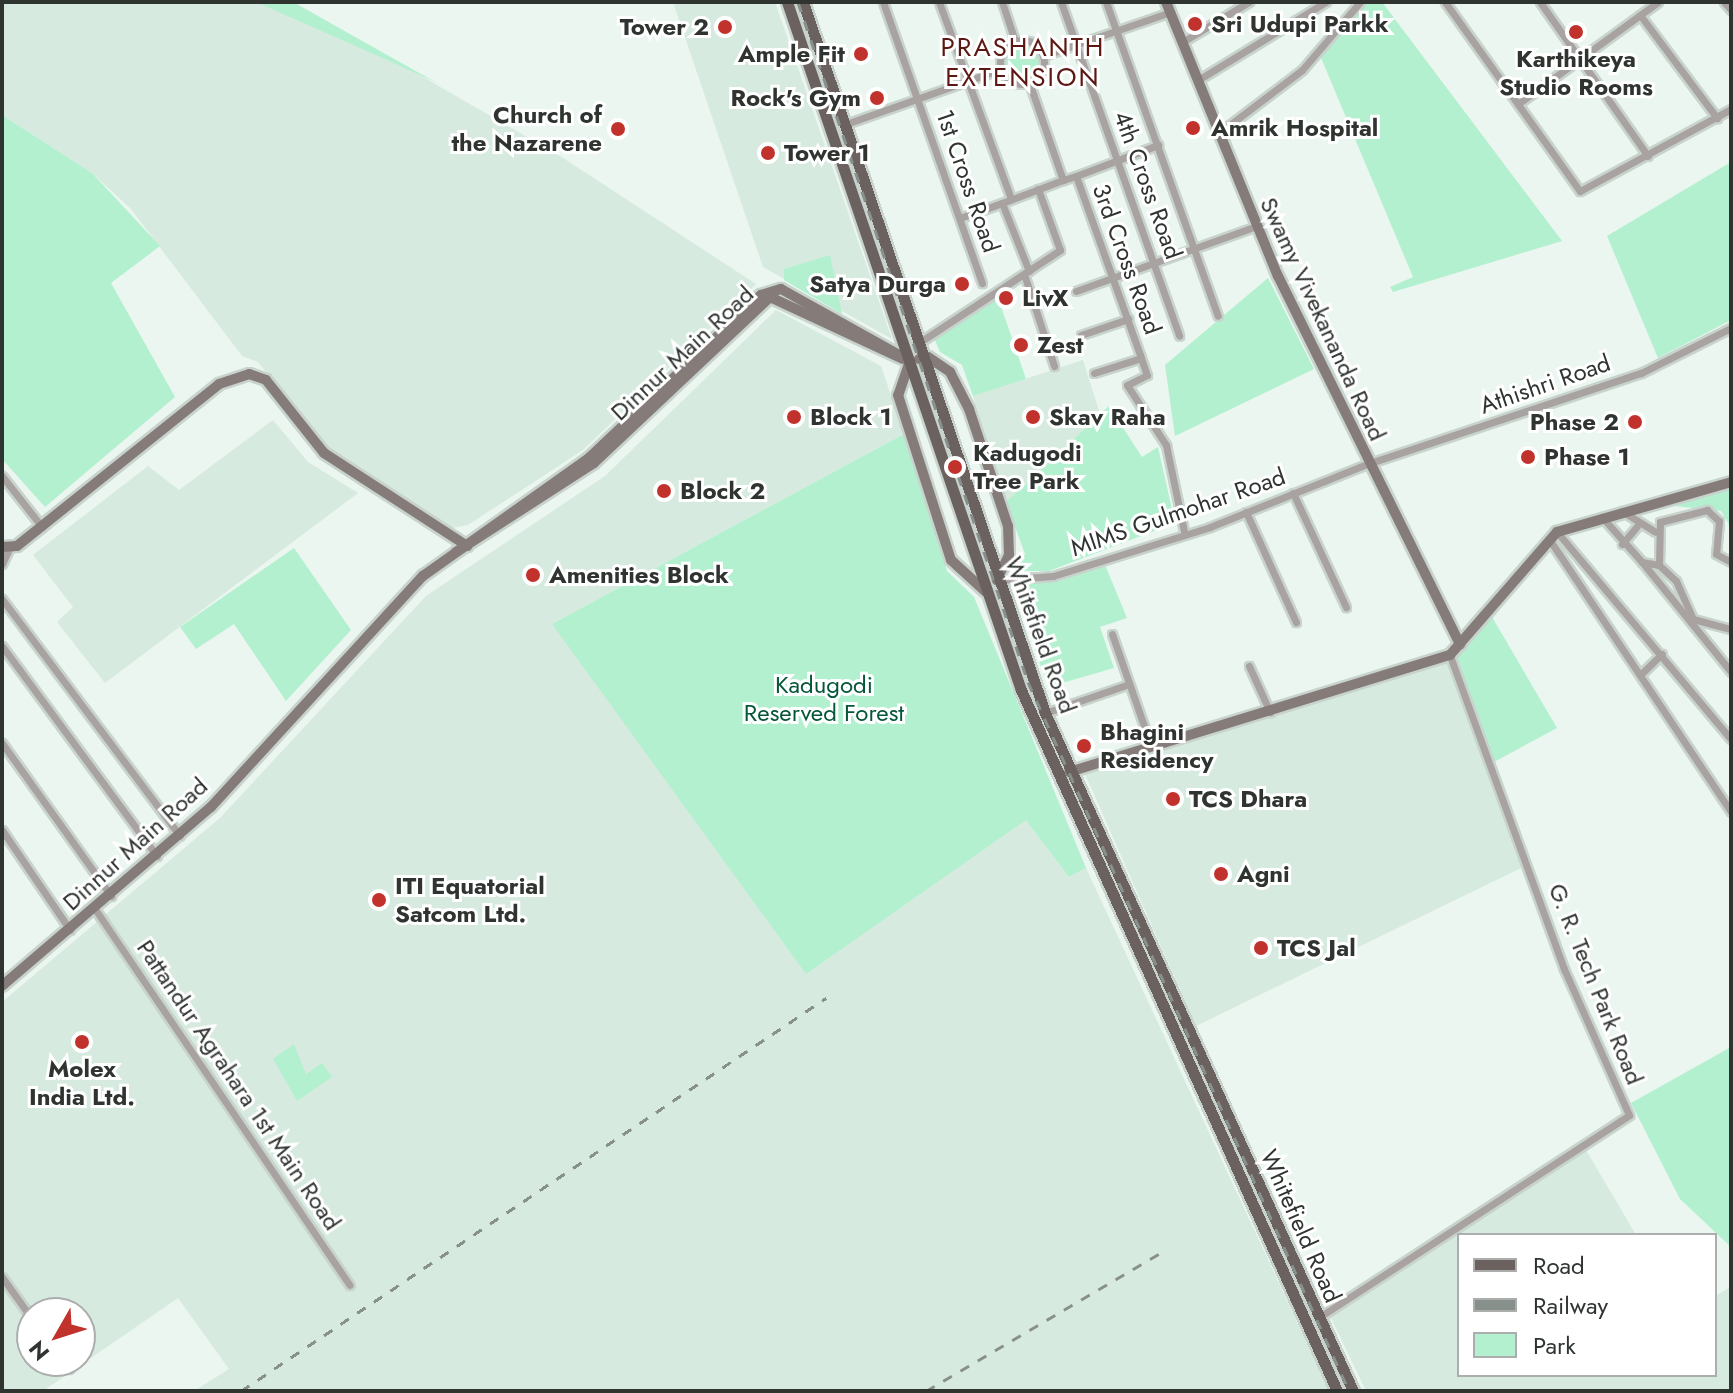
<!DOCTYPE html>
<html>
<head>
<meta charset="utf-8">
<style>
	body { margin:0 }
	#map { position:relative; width:1733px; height:1393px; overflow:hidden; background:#eaf6ef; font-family:Jost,sans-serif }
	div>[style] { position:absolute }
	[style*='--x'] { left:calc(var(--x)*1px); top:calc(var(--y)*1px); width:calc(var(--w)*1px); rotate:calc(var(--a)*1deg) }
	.built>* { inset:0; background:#d7eadf }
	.green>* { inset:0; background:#b3f0cf }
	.round { border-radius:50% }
	.roads { filter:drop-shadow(2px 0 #c8d3cd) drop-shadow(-2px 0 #c8d3cd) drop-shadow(0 2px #c8d3cd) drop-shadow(0 -2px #c8d3cd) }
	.street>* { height:7px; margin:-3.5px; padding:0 3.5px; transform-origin:3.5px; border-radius:3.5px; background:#a8a2a1 }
	.street>.ring { margin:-3.5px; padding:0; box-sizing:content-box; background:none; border:7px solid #a8a2a1; border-radius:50% }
	.secondary>* { height:10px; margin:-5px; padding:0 5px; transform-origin:5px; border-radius:5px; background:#857c7a }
	.primary>* { height:11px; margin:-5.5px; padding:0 5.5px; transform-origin:5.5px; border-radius:5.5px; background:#6b615f }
	.rail>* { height:3px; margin-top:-1.5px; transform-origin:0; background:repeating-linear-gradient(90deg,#88908b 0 10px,transparent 0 20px) }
	.dots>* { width:22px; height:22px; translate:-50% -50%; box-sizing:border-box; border:4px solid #fff; border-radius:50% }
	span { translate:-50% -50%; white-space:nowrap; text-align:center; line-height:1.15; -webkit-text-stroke:6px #fff; paint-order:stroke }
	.poi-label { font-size:24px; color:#2f3431; font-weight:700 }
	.left { translate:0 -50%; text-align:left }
	.right { translate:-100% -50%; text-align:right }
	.street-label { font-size:24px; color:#2f3431 }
	.park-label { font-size:24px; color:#065739 }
	.neighbourhood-label { font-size:26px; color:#5b1712; letter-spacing:2px }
	.frame { position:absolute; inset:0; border:4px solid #2f3431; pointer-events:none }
	.legend { position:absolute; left:1457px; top:1233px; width:260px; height:144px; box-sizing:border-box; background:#fff; border:2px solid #acaead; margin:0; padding:10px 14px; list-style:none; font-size:24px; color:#2f3431 }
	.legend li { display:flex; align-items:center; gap:16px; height:40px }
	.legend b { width:40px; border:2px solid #acaead }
	.north { position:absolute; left:16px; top:1297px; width:80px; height:80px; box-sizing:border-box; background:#fff; border:2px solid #acaead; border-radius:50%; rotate:231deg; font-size:22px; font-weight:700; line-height:32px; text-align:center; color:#2f3431 }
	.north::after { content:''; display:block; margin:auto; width:28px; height:36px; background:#c0322b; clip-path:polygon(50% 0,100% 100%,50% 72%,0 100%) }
</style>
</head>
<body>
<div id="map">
	<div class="built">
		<div style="clip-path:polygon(2px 2px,293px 2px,560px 156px,756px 284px,583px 450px,468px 525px,452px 528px,323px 445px,258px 362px,242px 356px,131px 209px,92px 173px,2px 115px)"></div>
		<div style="clip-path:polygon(673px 2px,775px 2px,892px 339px,763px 267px)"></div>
		<div style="clip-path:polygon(evenodd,776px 310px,881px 366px,904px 434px,552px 624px,1026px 819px,1069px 877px,1086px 868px,1329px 1391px,194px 1391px,229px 1369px,178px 1298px,43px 1391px,2px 1391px,2px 1002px,220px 818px,426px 596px,605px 476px,776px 310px,32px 1313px,80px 1313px,80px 1361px,32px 1361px,32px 1313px)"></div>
		<div style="clip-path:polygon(1083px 360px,1100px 414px,1006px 502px,973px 396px)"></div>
		<div style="clip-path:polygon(273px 420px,308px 462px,358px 493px,105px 683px,57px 622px,73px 607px,33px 555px,148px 466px,179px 490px)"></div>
		<div style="clip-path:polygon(1446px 661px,1521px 868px,1196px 1026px,1085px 774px)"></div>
		<div style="clip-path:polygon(1586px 1150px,1636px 1235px,1459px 1235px,1459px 1375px,1715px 1375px,1715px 1296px,1731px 1287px,1731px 1391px,1366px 1391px,1330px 1316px)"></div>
	</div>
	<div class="green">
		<div style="clip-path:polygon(256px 2px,293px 2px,437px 83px,396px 64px)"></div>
		<div style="clip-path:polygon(1364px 2px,1382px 2px,1562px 241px,1393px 292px,1390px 287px,1413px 277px,1319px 53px)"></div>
		<div class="round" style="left:1005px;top:45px;width:34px;height:34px"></div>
		<div style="clip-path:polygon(2px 115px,92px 173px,160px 246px,111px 283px,175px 397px,45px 507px,2px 459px)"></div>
		<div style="clip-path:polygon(1731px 162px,1731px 320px,1658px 358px,1607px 236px)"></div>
		<div style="clip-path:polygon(830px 255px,842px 314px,784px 280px,784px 269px)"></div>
		<div style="clip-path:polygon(1268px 278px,1314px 369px,1175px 436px,1165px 365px)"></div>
		<div style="clip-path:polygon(997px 295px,1026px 379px,973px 396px,962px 365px,940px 352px,934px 338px)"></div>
		<div style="clip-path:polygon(1109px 406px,1142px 457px,1158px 447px,1175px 523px,1049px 571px,1018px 571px,1025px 554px,1006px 502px)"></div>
		<div style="clip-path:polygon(904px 434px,947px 571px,974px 597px,1086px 868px,1069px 877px,1026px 820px,806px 974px,552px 624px)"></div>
		<div style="clip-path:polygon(1731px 485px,1731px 528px,1721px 511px,1665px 505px)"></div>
		<div style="clip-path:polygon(294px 548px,351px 630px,286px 701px,234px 624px,196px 649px,180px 627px)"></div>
		<div style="clip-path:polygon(1105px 565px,1127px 618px,1100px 627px,1114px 668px,1048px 687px,1011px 581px,1056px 582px)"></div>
		<div style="clip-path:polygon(1492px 617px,1557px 728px,1494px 762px,1455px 657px)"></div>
		<div style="clip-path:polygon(294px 1044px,306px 1074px,322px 1063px,332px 1077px,297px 1101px,273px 1059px)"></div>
		<div style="clip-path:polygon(1731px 1047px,1731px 1247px,1680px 1199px,1631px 1103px)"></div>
	</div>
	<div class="roads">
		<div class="street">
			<div style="--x:883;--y:2;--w:298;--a:70.6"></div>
			<div style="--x:939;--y:2;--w:210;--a:69.9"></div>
			<div style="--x:1002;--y:2;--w:41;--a:71.6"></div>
			<div style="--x:1061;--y:2;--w:354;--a:70.5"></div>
			<div style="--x:1106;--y:2;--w:333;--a:70.4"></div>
			<div style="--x:1445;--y:2;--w:232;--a:54.5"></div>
			<div style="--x:1580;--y:191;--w:172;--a:-28.5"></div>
			<div style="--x:1540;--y:2;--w:188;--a:55"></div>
			<div style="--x:1724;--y:2;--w:11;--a:49"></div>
			<div style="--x:1640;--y:15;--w:129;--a:53.2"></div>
			<div class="ring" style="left:1000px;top:40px;width:37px;height:37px"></div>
			<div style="--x:1184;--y:41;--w:76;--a:-31"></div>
			<div style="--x:1043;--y:56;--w:135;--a:-19"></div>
			<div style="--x:1198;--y:80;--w:150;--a:-31.4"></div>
			<div style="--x:1029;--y:82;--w:104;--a:70.9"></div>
			<div style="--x:1063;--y:180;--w:14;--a:-17"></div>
			<div style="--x:1076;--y:176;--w:193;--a:70.3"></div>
			<div style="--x:1141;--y:358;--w:18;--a:71"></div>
			<div style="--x:1147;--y:375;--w:22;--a:153"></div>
			<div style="--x:1127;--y:385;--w:72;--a:57"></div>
			<div style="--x:1166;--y:445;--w:88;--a:78.2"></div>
			<div style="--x:1518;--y:104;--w:173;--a:-36.1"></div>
			<div style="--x:846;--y:124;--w:164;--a:-19.5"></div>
			<div style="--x:1219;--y:133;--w:104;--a:-37.2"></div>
			<div style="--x:1302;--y:70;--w:89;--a:-49.5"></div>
			<div style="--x:1076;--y:176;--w:88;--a:-20.7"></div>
			<div style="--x:960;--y:218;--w:45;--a:-19.7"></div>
			<div style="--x:1029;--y:271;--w:73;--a:-111.7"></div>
			<div style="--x:1002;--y:203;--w:65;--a:-20.7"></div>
			<div style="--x:1024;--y:274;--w:97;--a:71.9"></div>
			<div style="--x:1076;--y:291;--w:192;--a:-19.8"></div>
			<div style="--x:1081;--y:335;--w:50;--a:-18.8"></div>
			<div style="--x:923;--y:340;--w:164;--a:-33.3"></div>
			<div style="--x:1060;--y:250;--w:65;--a:-109.8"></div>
			<div style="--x:1094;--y:373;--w:49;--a:-17.7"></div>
			<div style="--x:2;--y:476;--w:65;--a:51.9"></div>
			<div style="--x:1293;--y:493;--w:126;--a:65.1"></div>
			<div style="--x:1622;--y:511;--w:39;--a:32"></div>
			<div style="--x:1246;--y:512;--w:121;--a:65.6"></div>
			<div style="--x:1602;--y:517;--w:60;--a:48.4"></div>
			<div style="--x:1642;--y:562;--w:17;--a:10"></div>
			<div style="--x:1659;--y:565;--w:23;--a:43"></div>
			<div style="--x:1676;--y:581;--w:42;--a:65.9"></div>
			<div style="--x:1693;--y:619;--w:39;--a:15"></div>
			<div style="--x:1557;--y:532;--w:270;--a:50"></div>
			<div style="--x:1549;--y:539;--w:328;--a:56.3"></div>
			<div style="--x:1622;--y:544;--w:23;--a:-50"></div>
			<div style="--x:1642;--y:562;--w:141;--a:51"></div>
			<div style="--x:2;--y:564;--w:17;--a:-65"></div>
			<div style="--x:1659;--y:565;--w:43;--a:-88.7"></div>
			<div style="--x:1660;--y:522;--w:49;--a:-14.3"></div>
			<div style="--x:1707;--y:510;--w:16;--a:43"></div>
			<div style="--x:1719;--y:521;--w:33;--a:95"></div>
			<div style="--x:1716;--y:554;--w:17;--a:28"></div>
			<div style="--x:999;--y:580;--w:54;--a:-4.2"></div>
			<div style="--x:1053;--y:576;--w:164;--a:-17.3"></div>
			<div style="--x:1210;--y:527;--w:169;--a:-21.9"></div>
			<div style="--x:1367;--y:464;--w:289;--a:-18.4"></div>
			<div style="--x:1641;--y:373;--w:101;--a:-26.6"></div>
			<div style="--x:2;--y:599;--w:296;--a:53.1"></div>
			<div style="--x:1112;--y:634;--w:119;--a:70.8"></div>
			<div style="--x:2;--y:646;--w:261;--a:53.6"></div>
			<div style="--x:1249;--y:666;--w:51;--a:65.5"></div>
			<div style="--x:1641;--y:674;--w:29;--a:-44"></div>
			<div style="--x:1045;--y:713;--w:89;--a:-19"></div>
			<div style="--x:2;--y:743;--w:188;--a:54.5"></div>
			<div style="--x:2;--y:830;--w:121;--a:55.8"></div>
			<div style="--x:95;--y:909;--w:454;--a:55.9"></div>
			<div style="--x:2;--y:1277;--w:52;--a:54.5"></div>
			<div style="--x:1318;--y:1318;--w:371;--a:-33.1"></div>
			<div style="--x:1629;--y:1115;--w:160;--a:-114"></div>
			<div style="--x:1564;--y:969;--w:334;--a:-110"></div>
			<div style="--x:63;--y:1361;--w:10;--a:53"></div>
		</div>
		<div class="secondary">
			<div style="--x:1166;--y:2;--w:296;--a:67.8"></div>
			<div style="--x:1278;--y:276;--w:411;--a:63.7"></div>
			<div style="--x:919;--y:359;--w:9;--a:-13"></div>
			<div style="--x:928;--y:357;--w:27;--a:34"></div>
			<div style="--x:950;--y:372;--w:42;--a:62.8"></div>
			<div style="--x:969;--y:409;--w:123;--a:71.6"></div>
			<div style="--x:1008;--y:526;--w:29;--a:88"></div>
			<div style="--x:1009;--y:555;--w:28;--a:116"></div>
			<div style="--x:910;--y:361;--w:36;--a:109"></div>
			<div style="--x:898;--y:395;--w:173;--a:72.2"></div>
			<div style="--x:951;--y:560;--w:47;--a:42.4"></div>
			<div style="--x:2;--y:547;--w:15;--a:-4"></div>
			<div style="--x:17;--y:546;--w:259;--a:-38.7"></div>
			<div style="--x:219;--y:384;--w:32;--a:-18"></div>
			<div style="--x:249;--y:374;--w:18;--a:19"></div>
			<div style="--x:266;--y:380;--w:93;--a:51.5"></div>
			<div style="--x:324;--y:453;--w:171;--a:33"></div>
			<div style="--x:456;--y:552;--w:164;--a:-32.8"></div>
			<div style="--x:594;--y:463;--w:242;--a:-43.3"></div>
			<div style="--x:770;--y:297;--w:147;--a:25"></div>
			<div style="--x:1069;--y:772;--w:399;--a:-17.1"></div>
			<div style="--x:1450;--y:655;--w:163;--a:-49"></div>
			<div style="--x:1557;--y:532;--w:181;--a:-16"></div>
			<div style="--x:2;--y:986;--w:275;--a:-40.6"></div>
			<div style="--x:211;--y:807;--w:314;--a:-47.5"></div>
			<div style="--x:423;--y:576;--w:204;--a:-35.4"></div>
			<div style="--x:589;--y:458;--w:237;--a:-43.5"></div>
			<div style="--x:761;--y:295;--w:21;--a:-17"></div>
			<div style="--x:781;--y:289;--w:148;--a:29.2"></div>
		</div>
		<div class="primary">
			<div style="--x:787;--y:2;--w:727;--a:71.22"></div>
			<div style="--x:1021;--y:690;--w:769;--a:65.73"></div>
			<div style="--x:803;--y:2;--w:751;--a:71.2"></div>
			<div style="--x:1045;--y:713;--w:745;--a:65.57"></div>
		</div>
	</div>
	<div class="rail">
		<div style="--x:798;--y:2;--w:718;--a:71.31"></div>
		<div style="--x:1028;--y:682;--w:778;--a:65.64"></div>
		<div style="--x:241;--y:1391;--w:705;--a:-33.89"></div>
		<div style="--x:926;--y:1391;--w:272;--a:-30.5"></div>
	</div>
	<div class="dots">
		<div style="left:1195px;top:24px;background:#c0322b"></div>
		<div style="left:725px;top:27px;background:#c0322b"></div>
		<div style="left:1576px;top:32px;background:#c0322b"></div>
		<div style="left:861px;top:54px;background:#c0322b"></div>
		<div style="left:877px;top:98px;background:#c0322b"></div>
		<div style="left:1193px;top:128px;background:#c0322b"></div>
		<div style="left:618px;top:129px;background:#c0322b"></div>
		<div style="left:768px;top:153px;background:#c0322b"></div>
		<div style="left:962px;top:284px;background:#c0322b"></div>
		<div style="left:1006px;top:298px;background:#c0322b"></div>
		<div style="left:1021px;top:345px;background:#c0322b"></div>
		<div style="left:794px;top:417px;background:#c0322b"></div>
		<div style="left:1033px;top:417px;background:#c0322b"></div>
		<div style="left:1635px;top:422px;background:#c0322b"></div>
		<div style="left:1528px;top:457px;background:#c0322b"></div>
		<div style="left:955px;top:467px;background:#c0322b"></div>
		<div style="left:664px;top:491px;background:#c0322b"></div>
		<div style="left:533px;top:575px;background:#c0322b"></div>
		<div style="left:1084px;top:746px;background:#c0322b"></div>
		<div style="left:1173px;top:799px;background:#c0322b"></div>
		<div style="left:1221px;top:874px;background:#c0322b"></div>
		<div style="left:379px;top:900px;background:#c0322b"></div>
		<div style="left:1261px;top:948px;background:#c0322b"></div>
		<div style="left:82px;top:1042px;background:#c0322b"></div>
	</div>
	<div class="poi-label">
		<span class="left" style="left:1211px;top:24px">Sri Udupi Parkk</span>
		<span class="right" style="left:709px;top:27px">Tower 2</span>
		<span class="right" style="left:845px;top:54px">Ample Fit</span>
		<span style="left:1576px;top:73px">Karthikeya<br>Studio Rooms</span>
		<span class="right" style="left:861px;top:98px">Rock's Gym</span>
		<span class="right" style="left:602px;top:129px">Church of<br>the Nazarene</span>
		<span class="left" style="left:1211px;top:128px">Amrik Hospital</span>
		<span class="left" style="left:784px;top:153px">Tower 1</span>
		<span class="right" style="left:946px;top:284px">Satya Durga</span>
		<span class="left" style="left:1022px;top:298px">LivX</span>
		<span class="left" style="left:1037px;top:345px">Zest</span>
		<span class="left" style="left:810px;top:417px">Block 1</span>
		<span class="left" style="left:1049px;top:417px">Skav Raha</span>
		<span class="right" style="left:1619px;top:422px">Phase 2</span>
		<span class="left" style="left:973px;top:467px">Kadugodi<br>Tree Park</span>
		<span class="left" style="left:1544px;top:457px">Phase 1</span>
		<span class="left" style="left:680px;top:491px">Block 2</span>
		<span class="left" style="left:549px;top:575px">Amenities Block</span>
		<span class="left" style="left:1100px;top:746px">Bhagini<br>Residency</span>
		<span class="left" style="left:1189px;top:799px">TCS Dhara</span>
		<span class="left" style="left:1237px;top:874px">Agni</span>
		<span class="left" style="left:395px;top:900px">ITI Equatorial<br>Satcom Ltd.</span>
		<span class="left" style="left:1277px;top:948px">TCS Jal</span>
		<span style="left:82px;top:1083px">Molex<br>India Ltd.</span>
	</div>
	<div class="street-label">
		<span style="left:968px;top:181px;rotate:71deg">1st Cross Road</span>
		<span style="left:1148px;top:185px;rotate:70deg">4th Cross Road</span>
		<span style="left:1127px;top:259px;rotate:70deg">3rd Cross Road</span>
		<span style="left:1323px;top:319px;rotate:65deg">Swamy Vivekananda Road</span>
		<span style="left:682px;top:353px;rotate:-43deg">Dinnur Main Road</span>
		<span style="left:1545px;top:384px;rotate:-19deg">Athishri Road</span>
		<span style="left:1178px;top:512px;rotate:-19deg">MIMS Gulmohar Road</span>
		<span style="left:1041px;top:635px;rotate:70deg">Whitefield Road</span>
		<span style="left:135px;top:844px;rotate:-42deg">Dinnur Main Road</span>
		<span style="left:1596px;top:984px;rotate:68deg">G. R. Tech Park Road</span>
		<span style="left:239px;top:1085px;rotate:56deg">Pattandur Agrahara 1st Main Road</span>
		<span style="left:1301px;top:1226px;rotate:66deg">Whitefield Road</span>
	</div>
	<div class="park-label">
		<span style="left:824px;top:699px">Kadugodi<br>Reserved Forest</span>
	</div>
	<div class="neighbourhood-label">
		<span style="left:1023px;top:63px">PRASHANTH<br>EXTENSION</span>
	</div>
	<div class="frame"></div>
	<ul class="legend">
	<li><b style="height:10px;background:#6b615f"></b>Road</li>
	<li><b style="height:10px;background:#88908b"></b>Railway</li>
	<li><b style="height:22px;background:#b3f0cf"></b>Park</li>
	</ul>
	<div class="north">N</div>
</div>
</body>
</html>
